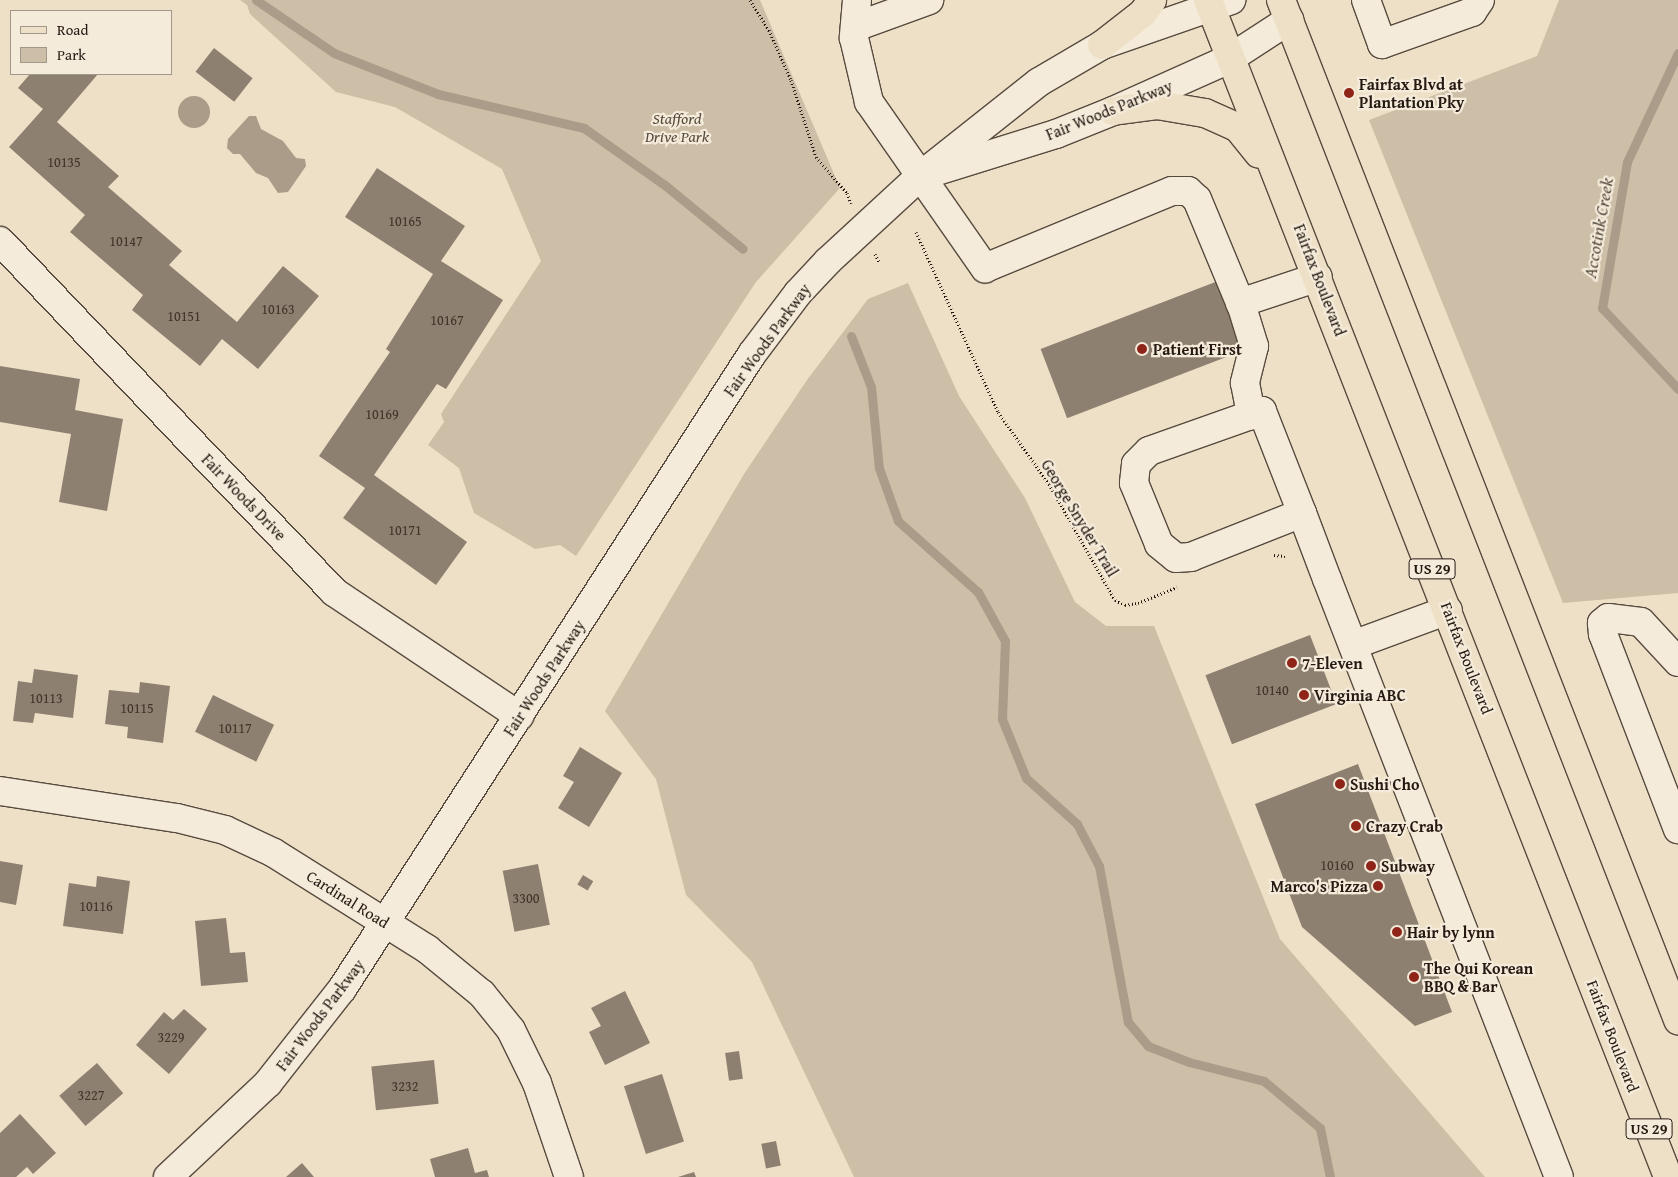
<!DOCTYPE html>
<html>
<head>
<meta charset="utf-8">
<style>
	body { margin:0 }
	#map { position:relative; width:1678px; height:1177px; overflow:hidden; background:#eee0c6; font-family:"Gentium Book Plus",serif }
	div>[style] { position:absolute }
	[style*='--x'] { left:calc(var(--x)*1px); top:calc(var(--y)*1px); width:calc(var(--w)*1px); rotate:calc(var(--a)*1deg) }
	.green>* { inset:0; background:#ccbea7 }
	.water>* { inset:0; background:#aa9c89 }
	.round { border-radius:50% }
	.stream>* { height:9px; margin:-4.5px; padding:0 4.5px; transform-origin:4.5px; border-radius:4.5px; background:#aa9c89 }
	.building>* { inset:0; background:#8e8070; transform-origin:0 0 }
	.path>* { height:3px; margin-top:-1.5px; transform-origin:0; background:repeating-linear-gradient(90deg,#251912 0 1px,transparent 0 3.5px) }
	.roads { filter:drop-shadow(1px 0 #574b3f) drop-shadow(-1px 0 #574b3f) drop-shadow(0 1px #574b3f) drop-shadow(0 -1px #574b3f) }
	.minor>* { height:28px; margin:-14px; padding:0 14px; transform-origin:14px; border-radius:14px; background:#f4ebda }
	.major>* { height:28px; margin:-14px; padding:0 14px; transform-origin:14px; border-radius:14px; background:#eee0c6 }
	.dots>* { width:14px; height:14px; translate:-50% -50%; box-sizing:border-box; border:2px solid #f4ebda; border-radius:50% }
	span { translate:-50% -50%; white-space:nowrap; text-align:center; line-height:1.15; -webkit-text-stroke:4.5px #f4ebda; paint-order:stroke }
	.number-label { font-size:14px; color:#3f332a }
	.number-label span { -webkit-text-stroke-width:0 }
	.shield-label span { padding:1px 4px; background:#f4ebda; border:1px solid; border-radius:4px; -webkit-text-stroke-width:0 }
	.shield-label { font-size:15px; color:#251912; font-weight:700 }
	.poi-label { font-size:16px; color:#251912; font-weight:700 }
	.left { translate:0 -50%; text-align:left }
	.right { translate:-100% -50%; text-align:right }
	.street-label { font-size:16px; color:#251912 }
	.park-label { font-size:16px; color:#574b3f; font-style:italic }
	.water-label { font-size:18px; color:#5a4d42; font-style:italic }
	.legend { position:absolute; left:10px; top:10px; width:162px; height:65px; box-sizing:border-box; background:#f4ebda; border:1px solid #a1978a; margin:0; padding:6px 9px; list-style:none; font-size:15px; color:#251912 }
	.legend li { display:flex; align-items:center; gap:10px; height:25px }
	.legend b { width:25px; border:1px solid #a1978a }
</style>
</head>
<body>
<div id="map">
	<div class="green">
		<div style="clip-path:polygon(240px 0,760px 0,840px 188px,756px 282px,576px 556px,560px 545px,535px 549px,474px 513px,459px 468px,428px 445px,444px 422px,441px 414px,541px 261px,502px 169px,395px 107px,336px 92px,250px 14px,247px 5px)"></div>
		<div style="clip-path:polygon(1559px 0,1678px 0,1678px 593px,1563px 603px,1369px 120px,1537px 56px)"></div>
		<div style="clip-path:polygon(908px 283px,959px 396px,1025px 498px,1075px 602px,1106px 626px,1154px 626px,1280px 939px,1485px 1177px,854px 1177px,752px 962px,686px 895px,656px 779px,605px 711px,744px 474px,807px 380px,868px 299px)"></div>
	</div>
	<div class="water">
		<div class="round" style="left:178px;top:96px;width:32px;height:32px"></div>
		<div style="clip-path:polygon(249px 116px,256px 116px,261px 129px,283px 141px,296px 158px,305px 159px,306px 166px,288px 192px,278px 193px,268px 178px,256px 173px,240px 154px,233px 154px,227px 148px,228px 139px)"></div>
	</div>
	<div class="stream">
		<div style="--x:256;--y:0;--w:94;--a:34.2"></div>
		<div style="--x:334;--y:53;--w:112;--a:21.5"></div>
		<div style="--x:438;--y:94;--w:150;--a:13.1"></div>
		<div style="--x:584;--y:128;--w:100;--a:35.3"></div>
		<div style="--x:666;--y:186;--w:99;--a:39.3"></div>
		<div style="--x:1678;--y:53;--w:120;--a:115.1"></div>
		<div style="--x:1627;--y:162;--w:148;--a:99.7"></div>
		<div style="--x:1602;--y:308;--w:111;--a:46.8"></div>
		<div style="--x:851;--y:336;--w:55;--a:68.6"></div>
		<div style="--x:871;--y:387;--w:81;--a:84.4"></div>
		<div style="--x:879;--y:468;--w:56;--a:70.3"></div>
		<div style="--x:898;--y:521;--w:107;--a:41.6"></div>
		<div style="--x:978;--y:592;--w:56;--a:61.1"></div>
		<div style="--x:1005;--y:641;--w:78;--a:92.2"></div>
		<div style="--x:1002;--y:719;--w:64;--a:67.9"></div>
		<div style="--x:1026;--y:778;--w:69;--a:42"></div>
		<div style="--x:1077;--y:824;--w:47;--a:62.4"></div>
		<div style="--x:1099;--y:866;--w:159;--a:79.5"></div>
		<div style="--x:1128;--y:1022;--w:31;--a:50"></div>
		<div style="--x:1148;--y:1046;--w:44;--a:21.3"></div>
		<div style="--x:1189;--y:1062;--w:77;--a:14.2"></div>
		<div style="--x:1264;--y:1081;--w:73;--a:40"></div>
		<div style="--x:1320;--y:1128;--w:50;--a:78.5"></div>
	</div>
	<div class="building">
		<div style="left:214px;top:48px;width:49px;height:30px;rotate:38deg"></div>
		<div style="clip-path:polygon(30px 74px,98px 74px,57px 122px,119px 176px,108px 187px,182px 251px,169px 265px,237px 322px,283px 266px,319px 296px,258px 369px,222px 339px,200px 366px,132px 310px,143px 295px,70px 232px,85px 215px,9px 147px,43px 109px,18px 88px)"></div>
		<div style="clip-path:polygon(377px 168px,465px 226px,441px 261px,503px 300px,446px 389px,437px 384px,374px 475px,467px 542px,436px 585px,343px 518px,365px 488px,319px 456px,390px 352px,386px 349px,433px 274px,345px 217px)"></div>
		<div style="left:1218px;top:281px;width:74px;height:190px;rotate:69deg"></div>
		<div style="clip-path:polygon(0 366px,80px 379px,75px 410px,123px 419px,107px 511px,59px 502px,71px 434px,0 422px)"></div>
		<div style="left:1310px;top:635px;width:74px;height:112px;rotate:69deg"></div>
		<div style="clip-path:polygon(34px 669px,78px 675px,73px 718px,35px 713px,33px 723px,13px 721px,18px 681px,32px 683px)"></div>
		<div style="clip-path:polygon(140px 682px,170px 686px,163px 743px,127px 738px,128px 727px,105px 724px,109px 690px,139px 693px)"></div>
		<div style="left:213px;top:695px;width:68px;height:41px;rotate:26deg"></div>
		<div style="clip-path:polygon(580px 747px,622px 773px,589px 827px,558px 808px,574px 782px,563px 776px)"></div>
		<div style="clip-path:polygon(1358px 764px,1452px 1012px,1415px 1026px,1302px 927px,1255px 804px)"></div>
		<div style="clip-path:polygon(0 861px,23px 865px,16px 905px,0 902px)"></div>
		<div style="left:538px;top:864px;width:62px;height:36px;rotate:79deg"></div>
		<div style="left:583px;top:875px;width:12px;height:11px;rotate:31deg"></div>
		<div style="clip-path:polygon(97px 876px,130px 881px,123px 934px,63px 926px,69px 883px,96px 887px)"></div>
		<div style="clip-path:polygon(226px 918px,230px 953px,245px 952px,248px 982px,201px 986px,195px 921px)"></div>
		<div style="clip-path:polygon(625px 991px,650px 1043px,605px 1065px,589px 1032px,601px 1026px,591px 1008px)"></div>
		<div style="clip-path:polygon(184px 1009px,207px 1029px,169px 1074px,136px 1045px,164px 1012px,173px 1020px)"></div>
		<div style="left:739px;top:1051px;width:28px;height:14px;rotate:82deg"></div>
		<div style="left:434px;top:1060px;width:44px;height:63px;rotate:84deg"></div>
		<div style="left:97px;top:1063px;width:40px;height:50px;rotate:49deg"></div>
		<div style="left:662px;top:1074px;width:71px;height:40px;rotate:72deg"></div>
		<div style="clip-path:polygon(20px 1114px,56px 1153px,33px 1174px,27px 1167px,16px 1177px,0 1177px,0 1133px)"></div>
		<div style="left:776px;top:1141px;width:25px;height:15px;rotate:79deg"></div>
		<div style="clip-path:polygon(468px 1148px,475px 1173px,487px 1170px,489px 1177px,435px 1177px,430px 1159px)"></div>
		<div style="clip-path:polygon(302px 1163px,314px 1177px,286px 1177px)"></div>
		<div style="clip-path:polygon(694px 1172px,696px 1177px,678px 1177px)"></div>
	</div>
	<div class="path">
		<div style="--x:750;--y:0;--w:36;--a:58"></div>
		<div style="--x:769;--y:30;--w:55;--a:66.3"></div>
		<div style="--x:791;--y:80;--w:81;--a:72"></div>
		<div style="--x:816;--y:157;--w:48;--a:49.3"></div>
		<div style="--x:847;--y:193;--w:11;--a:68"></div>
		<div style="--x:916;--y:232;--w:198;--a:65.5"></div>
		<div style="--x:998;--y:412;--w:88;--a:54.7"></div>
		<div style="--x:1049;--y:484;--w:133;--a:60.4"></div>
		<div style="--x:1115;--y:600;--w:11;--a:27"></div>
		<div style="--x:1125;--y:605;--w:13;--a:-9"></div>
		<div style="--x:1138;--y:603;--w:42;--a:-22.3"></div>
		<div style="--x:875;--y:254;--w:9;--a:63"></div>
		<div style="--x:1274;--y:555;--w:11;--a:5"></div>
	</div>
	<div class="roads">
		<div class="minor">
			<div style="--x:857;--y:0;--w:38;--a:95"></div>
			<div style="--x:854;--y:38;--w:66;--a:76.8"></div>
			<div style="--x:869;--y:102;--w:203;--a:55.1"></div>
			<div style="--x:985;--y:268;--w:202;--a:-22.4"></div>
			<div style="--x:1172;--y:191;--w:16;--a:0"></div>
			<div style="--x:1188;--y:191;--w:12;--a:42"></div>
			<div style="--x:1197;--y:199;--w:117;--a:67.4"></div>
			<div style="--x:1242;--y:307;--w:41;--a:72.9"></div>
			<div style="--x:1254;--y:346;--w:38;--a:104"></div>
			<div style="--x:1245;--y:383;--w:33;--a:79"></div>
			<div style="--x:1366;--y:0;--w:47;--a:70"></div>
			<div style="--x:1382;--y:44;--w:96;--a:-19.6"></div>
			<div style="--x:1472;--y:12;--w:14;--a:-56"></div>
			<div style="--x:855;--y:27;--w:79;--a:-20"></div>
			<div style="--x:934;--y:172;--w:128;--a:-17.3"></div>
			<div style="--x:1056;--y:134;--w:61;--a:-22"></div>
			<div style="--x:1113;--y:111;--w:127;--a:-24.1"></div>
			<div style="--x:1229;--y:59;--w:72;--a:-33"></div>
			<div style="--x:0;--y:241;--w:485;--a:46.4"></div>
			<div style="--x:334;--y:592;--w:223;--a:33.8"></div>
			<div style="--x:1240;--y:303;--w:82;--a:-18.4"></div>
			<div style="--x:1302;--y:513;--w:119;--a:158.4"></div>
			<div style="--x:1191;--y:557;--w:15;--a:176"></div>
			<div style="--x:1176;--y:558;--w:22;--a:-141"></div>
			<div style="--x:1159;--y:544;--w:66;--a:-112.3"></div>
			<div style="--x:1134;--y:483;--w:19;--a:-84"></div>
			<div style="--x:1136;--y:464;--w:18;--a:-45"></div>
			<div style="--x:1149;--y:451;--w:120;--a:-19.5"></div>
			<div style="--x:1262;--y:411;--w:110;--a:68.6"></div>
			<div style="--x:1302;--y:513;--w:71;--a:69.3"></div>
			<div style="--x:1327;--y:579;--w:641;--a:68.8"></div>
			<div style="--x:1353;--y:645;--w:101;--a:-20.2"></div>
			<div style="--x:1678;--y:662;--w:54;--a:-132.8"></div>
			<div style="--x:1641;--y:622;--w:33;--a:-173"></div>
			<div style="--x:1608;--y:618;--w:8;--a:140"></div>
			<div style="--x:1602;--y:623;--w:11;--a:85"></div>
			<div style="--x:1603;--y:634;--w:209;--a:69"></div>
			<div style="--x:0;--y:791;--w:179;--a:8.7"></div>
			<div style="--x:177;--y:818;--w:49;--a:14"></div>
			<div style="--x:225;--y:830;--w:54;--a:25.1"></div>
			<div style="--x:274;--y:853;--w:181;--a:32.1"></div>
			<div style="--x:427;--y:949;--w:71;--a:39.3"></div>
			<div style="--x:482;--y:994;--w:46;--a:51.1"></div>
			<div style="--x:511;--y:1030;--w:59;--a:63.9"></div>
			<div style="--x:537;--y:1083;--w:99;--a:71.2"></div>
			<div style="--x:168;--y:1177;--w:137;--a:-43.2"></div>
			<div style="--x:268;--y:1083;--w:120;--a:-51.8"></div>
			<div style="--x:342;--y:989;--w:756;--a:-57.15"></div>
			<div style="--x:752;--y:354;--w:76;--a:-53"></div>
			<div style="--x:798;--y:293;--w:44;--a:-46.8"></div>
			<div style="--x:828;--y:261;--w:124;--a:-42.7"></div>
			<div style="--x:919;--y:177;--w:153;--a:-38.4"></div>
			<div style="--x:1039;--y:82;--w:73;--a:-30.4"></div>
			<div style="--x:1102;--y:45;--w:137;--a:-19.2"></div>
		</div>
		<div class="major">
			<div style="--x:1208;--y:0;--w:1264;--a:68.65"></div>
			<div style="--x:1281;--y:0;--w:1095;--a:68.73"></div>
			<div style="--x:1102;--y:45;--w:52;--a:-38"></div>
			<div style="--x:1143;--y:13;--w:16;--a:-55"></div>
			<div style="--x:1113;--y:111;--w:44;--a:-7.8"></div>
			<div style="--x:1157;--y:105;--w:49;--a:9.5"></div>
			<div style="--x:1205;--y:113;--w:36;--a:24"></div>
			<div style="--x:1238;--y:128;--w:33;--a:51"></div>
		</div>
	</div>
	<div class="dots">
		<div style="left:1349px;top:93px;background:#8f2418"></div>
		<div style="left:1142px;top:349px;background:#8f2418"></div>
		<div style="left:1292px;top:663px;background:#8f2418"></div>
		<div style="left:1304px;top:695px;background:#8f2418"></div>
		<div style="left:1340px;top:784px;background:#8f2418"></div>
		<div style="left:1356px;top:826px;background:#8f2418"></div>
		<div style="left:1371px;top:866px;background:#8f2418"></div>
		<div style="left:1378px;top:886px;background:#8f2418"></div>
		<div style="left:1397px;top:932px;background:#8f2418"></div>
		<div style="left:1414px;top:977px;background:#8f2418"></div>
	</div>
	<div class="number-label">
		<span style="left:64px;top:162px">10135</span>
		<span style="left:405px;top:221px">10165</span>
		<span style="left:126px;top:241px">10147</span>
		<span style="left:278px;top:309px">10163</span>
		<span style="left:184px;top:316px">10151</span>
		<span style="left:447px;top:320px">10167</span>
		<span style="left:382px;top:414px">10169</span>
		<span style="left:405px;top:530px">10171</span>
		<span style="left:1272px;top:690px">10140</span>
		<span style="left:46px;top:698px">10113</span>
		<span style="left:137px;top:708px">10115</span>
		<span style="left:235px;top:728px">10117</span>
		<span style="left:1337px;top:865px">10160</span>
		<span style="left:526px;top:898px">3300</span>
		<span style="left:96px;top:906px">10116</span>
		<span style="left:171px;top:1037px">3229</span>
		<span style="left:405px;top:1086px">3232</span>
		<span style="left:91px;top:1095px">3227</span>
	</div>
	<div class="shield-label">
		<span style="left:1432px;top:569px">US 29</span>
		<span style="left:1649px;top:1129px">US 29</span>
	</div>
	<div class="poi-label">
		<span class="left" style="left:1359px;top:93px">Fairfax Blvd at<br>Plantation Pky</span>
		<span class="left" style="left:1153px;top:349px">Patient First</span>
		<span class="left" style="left:1302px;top:663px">7-Eleven</span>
		<span class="left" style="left:1314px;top:695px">Virginia ABC</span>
		<span class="left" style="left:1350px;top:784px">Sushi Cho</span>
		<span class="left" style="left:1366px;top:826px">Crazy Crab</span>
		<span class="left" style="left:1381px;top:866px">Subway</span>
		<span class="right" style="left:1368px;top:886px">Marco's Pizza</span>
		<span class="left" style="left:1407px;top:932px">Hair by lynn</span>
		<span class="left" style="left:1424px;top:977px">The Qui Korean<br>BBQ &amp; Bar</span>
	</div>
	<div class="street-label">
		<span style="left:1109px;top:110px;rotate:-22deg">Fair Woods Parkway</span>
		<span style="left:1320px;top:280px;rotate:69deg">Fairfax Boulevard</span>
		<span style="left:767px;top:340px;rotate:-54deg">Fair Woods Parkway</span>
		<span style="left:244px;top:497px;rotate:46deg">Fair Woods Drive</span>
		<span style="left:1080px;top:518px;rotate:59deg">George Snyder Trail</span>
		<span style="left:1467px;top:658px;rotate:69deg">Fairfax Boulevard</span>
		<span style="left:544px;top:678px;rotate:-57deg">Fair Woods Parkway</span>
		<span style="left:348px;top:899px;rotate:32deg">Cardinal Road</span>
		<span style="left:320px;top:1015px;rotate:-53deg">Fair Woods Parkway</span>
		<span style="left:1613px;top:1036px;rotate:69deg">Fairfax Boulevard</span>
	</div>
	<div class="park-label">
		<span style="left:677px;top:127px">Stafford<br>Drive Park</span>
	</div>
	<div class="water-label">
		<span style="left:1599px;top:228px;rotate:-80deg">Accotink Creek</span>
	</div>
	<ul class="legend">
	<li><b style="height:6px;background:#eee0c6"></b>Road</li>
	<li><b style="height:14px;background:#ccbea7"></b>Park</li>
	</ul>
</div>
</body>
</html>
